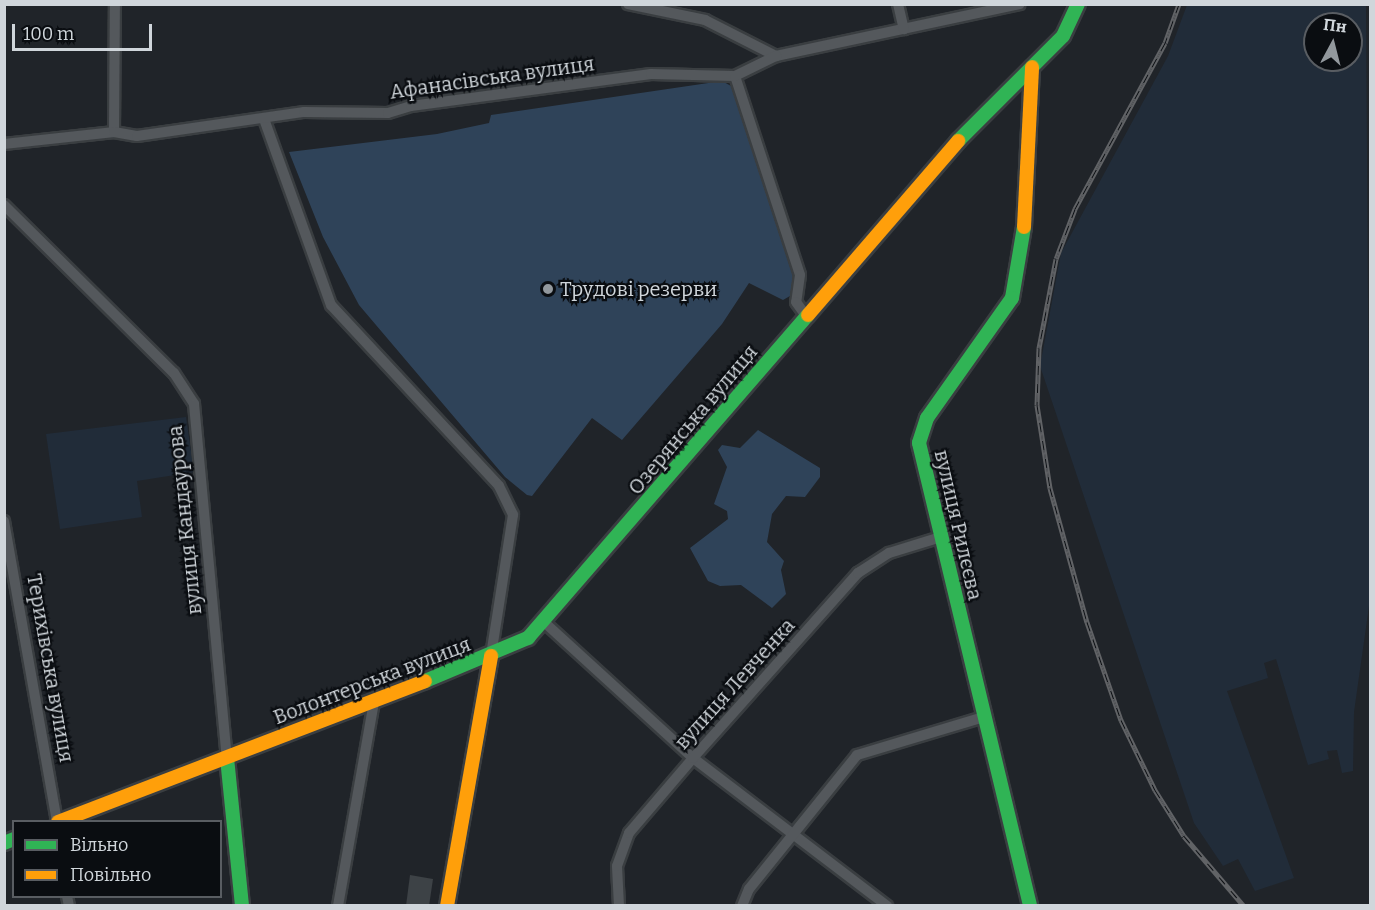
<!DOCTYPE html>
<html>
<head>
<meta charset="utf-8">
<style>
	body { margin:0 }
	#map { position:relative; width:1375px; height:910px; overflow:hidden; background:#202429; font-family:Bitter,serif }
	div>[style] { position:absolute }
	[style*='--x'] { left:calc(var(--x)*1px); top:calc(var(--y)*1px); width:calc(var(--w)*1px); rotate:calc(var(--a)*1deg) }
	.built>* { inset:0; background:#212c39 }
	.green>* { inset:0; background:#2f4359 }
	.building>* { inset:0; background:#3d4246 }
	.roads { filter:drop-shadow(2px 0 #3a3e41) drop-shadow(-2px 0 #3a3e41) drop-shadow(0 2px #3a3e41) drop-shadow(0 -2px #3a3e41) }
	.street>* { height:10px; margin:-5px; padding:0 5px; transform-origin:5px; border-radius:5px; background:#54585c }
	.fast>* { height:14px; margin:-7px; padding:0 7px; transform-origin:7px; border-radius:7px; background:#30b455 }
	.slow>* { height:14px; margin:-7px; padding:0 7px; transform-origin:7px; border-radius:7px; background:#ff9f0a }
	.rail>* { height:5px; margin-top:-2.5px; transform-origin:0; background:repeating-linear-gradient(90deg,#0a0d11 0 9px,#616366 0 18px); box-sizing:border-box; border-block:2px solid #616366 }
	.dots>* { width:16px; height:16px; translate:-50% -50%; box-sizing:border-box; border:3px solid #0a0d11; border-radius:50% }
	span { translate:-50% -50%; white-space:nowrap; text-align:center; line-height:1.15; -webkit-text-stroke:4.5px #0a0d11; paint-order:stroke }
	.street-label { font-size:20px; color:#d0d6db }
	.poi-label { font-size:20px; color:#d0d6db }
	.left { translate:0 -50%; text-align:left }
	.frame { position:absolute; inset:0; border:6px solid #d0d6db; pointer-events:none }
	.legend { position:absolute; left:12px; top:820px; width:210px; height:78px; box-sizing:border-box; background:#0a0d11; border:2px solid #595d62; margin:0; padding:8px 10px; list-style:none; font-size:18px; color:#d0d6db }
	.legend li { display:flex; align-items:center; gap:12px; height:30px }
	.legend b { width:30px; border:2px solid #595d62 }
	.north { position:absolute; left:1303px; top:12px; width:60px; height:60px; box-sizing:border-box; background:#0a0d11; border:2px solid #595d62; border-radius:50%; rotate:7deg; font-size:16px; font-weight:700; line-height:24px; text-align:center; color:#d0d6db }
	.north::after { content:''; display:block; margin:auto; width:21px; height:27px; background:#92989d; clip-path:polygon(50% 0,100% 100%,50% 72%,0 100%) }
	.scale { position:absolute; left:12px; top:24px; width:140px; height:27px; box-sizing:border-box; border:3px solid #d0d6db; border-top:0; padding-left:8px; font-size:18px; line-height:21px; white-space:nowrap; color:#d0d6db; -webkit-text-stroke:4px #0a0d11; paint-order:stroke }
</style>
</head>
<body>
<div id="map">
	<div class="built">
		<div style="clip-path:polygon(evenodd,1187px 5px,1366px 5px,1370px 599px,1354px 712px,1353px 771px,1342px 773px,1337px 750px,1327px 751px,1329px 759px,1308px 765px,1276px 659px,1264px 663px,1268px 678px,1227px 691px,1294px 878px,1255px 891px,1238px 859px,1223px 866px,1194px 823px,1040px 366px,1061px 253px,1168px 56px,1187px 5px,1315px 24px,1351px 24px,1351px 60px,1315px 60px,1315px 24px)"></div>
		<div style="clip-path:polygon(186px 417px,194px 472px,137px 481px,142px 517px,60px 529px,46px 434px)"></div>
	</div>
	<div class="green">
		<div style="clip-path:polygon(722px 81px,731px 86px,795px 282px,790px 296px,783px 300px,749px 283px,722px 324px,622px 440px,592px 418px,532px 496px,527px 495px,505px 477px,359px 305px,323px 237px,289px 152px,437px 134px,489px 123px,491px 115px)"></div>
		<div style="clip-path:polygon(758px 430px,820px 468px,820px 477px,805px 497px,786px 496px,772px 514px,767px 542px,784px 561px,781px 570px,786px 594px,772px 608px,741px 585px,720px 586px,708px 581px,690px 548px,728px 519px,727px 511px,714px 504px,727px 467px,718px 450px,722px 445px,740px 448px)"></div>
	</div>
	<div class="building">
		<div style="clip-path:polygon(410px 875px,433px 879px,429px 906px,406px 906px)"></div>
	</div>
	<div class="roads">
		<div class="street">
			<div style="--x:628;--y:4;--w:79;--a:11.7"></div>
			<div style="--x:705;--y:20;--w:80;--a:26.9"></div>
			<div style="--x:776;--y:56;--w:249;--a:-12"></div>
			<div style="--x:898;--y:4;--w:26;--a:77"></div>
			<div style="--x:735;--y:76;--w:209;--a:71.9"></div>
			<div style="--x:800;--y:275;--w:27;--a:98"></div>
			<div style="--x:796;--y:302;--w:17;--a:54"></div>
			<div style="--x:264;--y:119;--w:198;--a:70.2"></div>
			<div style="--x:331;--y:305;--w:247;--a:47.1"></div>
			<div style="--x:499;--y:486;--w:32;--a:64"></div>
			<div style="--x:513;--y:515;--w:143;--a:98.9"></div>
			<div style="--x:114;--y:132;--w:128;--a:-89.6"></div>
			<div style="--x:4;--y:144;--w:111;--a:-6.2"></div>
			<div style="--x:114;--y:132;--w:23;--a:10"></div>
			<div style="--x:137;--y:136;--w:169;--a:-8.2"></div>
			<div style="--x:304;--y:112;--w:84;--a:0.7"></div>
			<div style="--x:388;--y:113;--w:24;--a:-17"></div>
			<div style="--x:411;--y:106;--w:242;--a:-7.6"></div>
			<div style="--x:651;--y:74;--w:84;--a:1.4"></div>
			<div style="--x:735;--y:76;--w:46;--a:-26"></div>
			<div style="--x:4;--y:205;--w:239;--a:44.7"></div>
			<div style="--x:174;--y:373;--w:37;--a:57"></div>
			<div style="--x:194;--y:404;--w:356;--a:84.7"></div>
			<div style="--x:4;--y:521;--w:306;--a:80"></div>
			<div style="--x:544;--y:622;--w:202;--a:42.4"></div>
			<div style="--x:693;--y:758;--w:244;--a:37.3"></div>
			<div style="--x:67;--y:896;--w:10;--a:79"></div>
			<div style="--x:338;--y:906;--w:208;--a:-80"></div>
			<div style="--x:619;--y:906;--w:40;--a:-92.9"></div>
			<div style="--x:617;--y:866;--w:35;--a:-70"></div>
			<div style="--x:629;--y:833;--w:99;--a:-49.5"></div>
			<div style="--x:693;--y:758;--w:248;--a:-48.3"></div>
			<div style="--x:858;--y:573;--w:37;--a:-33"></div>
			<div style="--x:889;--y:553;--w:54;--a:-17.1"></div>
			<div style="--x:742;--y:906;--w:18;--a:-68"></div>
			<div style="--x:749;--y:889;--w:172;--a:-51.1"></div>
			<div style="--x:857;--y:755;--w:133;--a:-16.7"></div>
		</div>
		<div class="fast">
			<div style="--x:958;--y:141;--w:148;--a:-45"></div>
			<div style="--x:1063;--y:36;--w:35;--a:-65"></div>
			<div style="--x:1024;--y:227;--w:72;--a:99.6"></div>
			<div style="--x:1012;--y:298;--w:147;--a:125.3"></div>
			<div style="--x:927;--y:418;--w:26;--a:108"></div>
			<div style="--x:919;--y:443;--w:476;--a:76.5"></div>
			<div style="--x:425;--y:681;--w:112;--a:-22.7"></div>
			<div style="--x:528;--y:638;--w:427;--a:-49.1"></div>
			<div style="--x:227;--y:758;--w:149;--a:84.2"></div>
			<div style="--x:4;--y:843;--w:11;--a:-22"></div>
		</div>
		<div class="slow">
			<div style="--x:1024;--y:227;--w:160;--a:-87.1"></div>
			<div style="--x:808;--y:315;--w:230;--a:-49.2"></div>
			<div style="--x:58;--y:822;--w:393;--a:-21"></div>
			<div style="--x:447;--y:906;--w:254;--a:-80"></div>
		</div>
	</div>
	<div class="rail">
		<div style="--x:1179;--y:4;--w:41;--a:109.7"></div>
		<div style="--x:1165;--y:43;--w:189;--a:118.5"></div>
		<div style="--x:1075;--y:209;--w:53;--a:110.8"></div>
		<div style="--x:1056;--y:259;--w:91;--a:100.8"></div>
		<div style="--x:1039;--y:348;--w:57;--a:92"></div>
		<div style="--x:1037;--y:405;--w:84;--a:81.1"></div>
		<div style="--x:1050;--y:488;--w:139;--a:74.6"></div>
		<div style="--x:1087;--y:622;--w:104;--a:70.9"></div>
		<div style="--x:1121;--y:720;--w:78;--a:64.1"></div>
		<div style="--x:1155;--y:790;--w:54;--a:57.8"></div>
		<div style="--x:1184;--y:836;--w:92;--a:49.4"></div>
	</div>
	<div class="dots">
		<div style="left:548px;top:289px;background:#92989d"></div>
	</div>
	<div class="street-label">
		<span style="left:492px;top:78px;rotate:-8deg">Афанасівська вулиця</span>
		<span style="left:693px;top:420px;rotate:-50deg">Озерянська вулиця</span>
		<span style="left:185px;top:520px;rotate:-96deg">вулиця Кандаурова</span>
		<span style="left:958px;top:525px;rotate:77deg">вулиця Рилєєва</span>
		<span style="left:50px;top:668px;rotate:80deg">Терихівська вулиця</span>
		<span style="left:372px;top:681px;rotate:-21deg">Волонтерська вулиця</span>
		<span style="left:735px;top:684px;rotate:-48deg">вулиця Левченка</span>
	</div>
	<div class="poi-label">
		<span class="left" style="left:560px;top:289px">Трудові резерви</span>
	</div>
	<div class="frame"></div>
	<ul class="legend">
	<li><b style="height:8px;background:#30b455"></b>Вільно</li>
	<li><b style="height:8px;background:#ff9f0a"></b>Повільно</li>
	</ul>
	<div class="north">Пн</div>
	<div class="scale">100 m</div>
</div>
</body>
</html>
